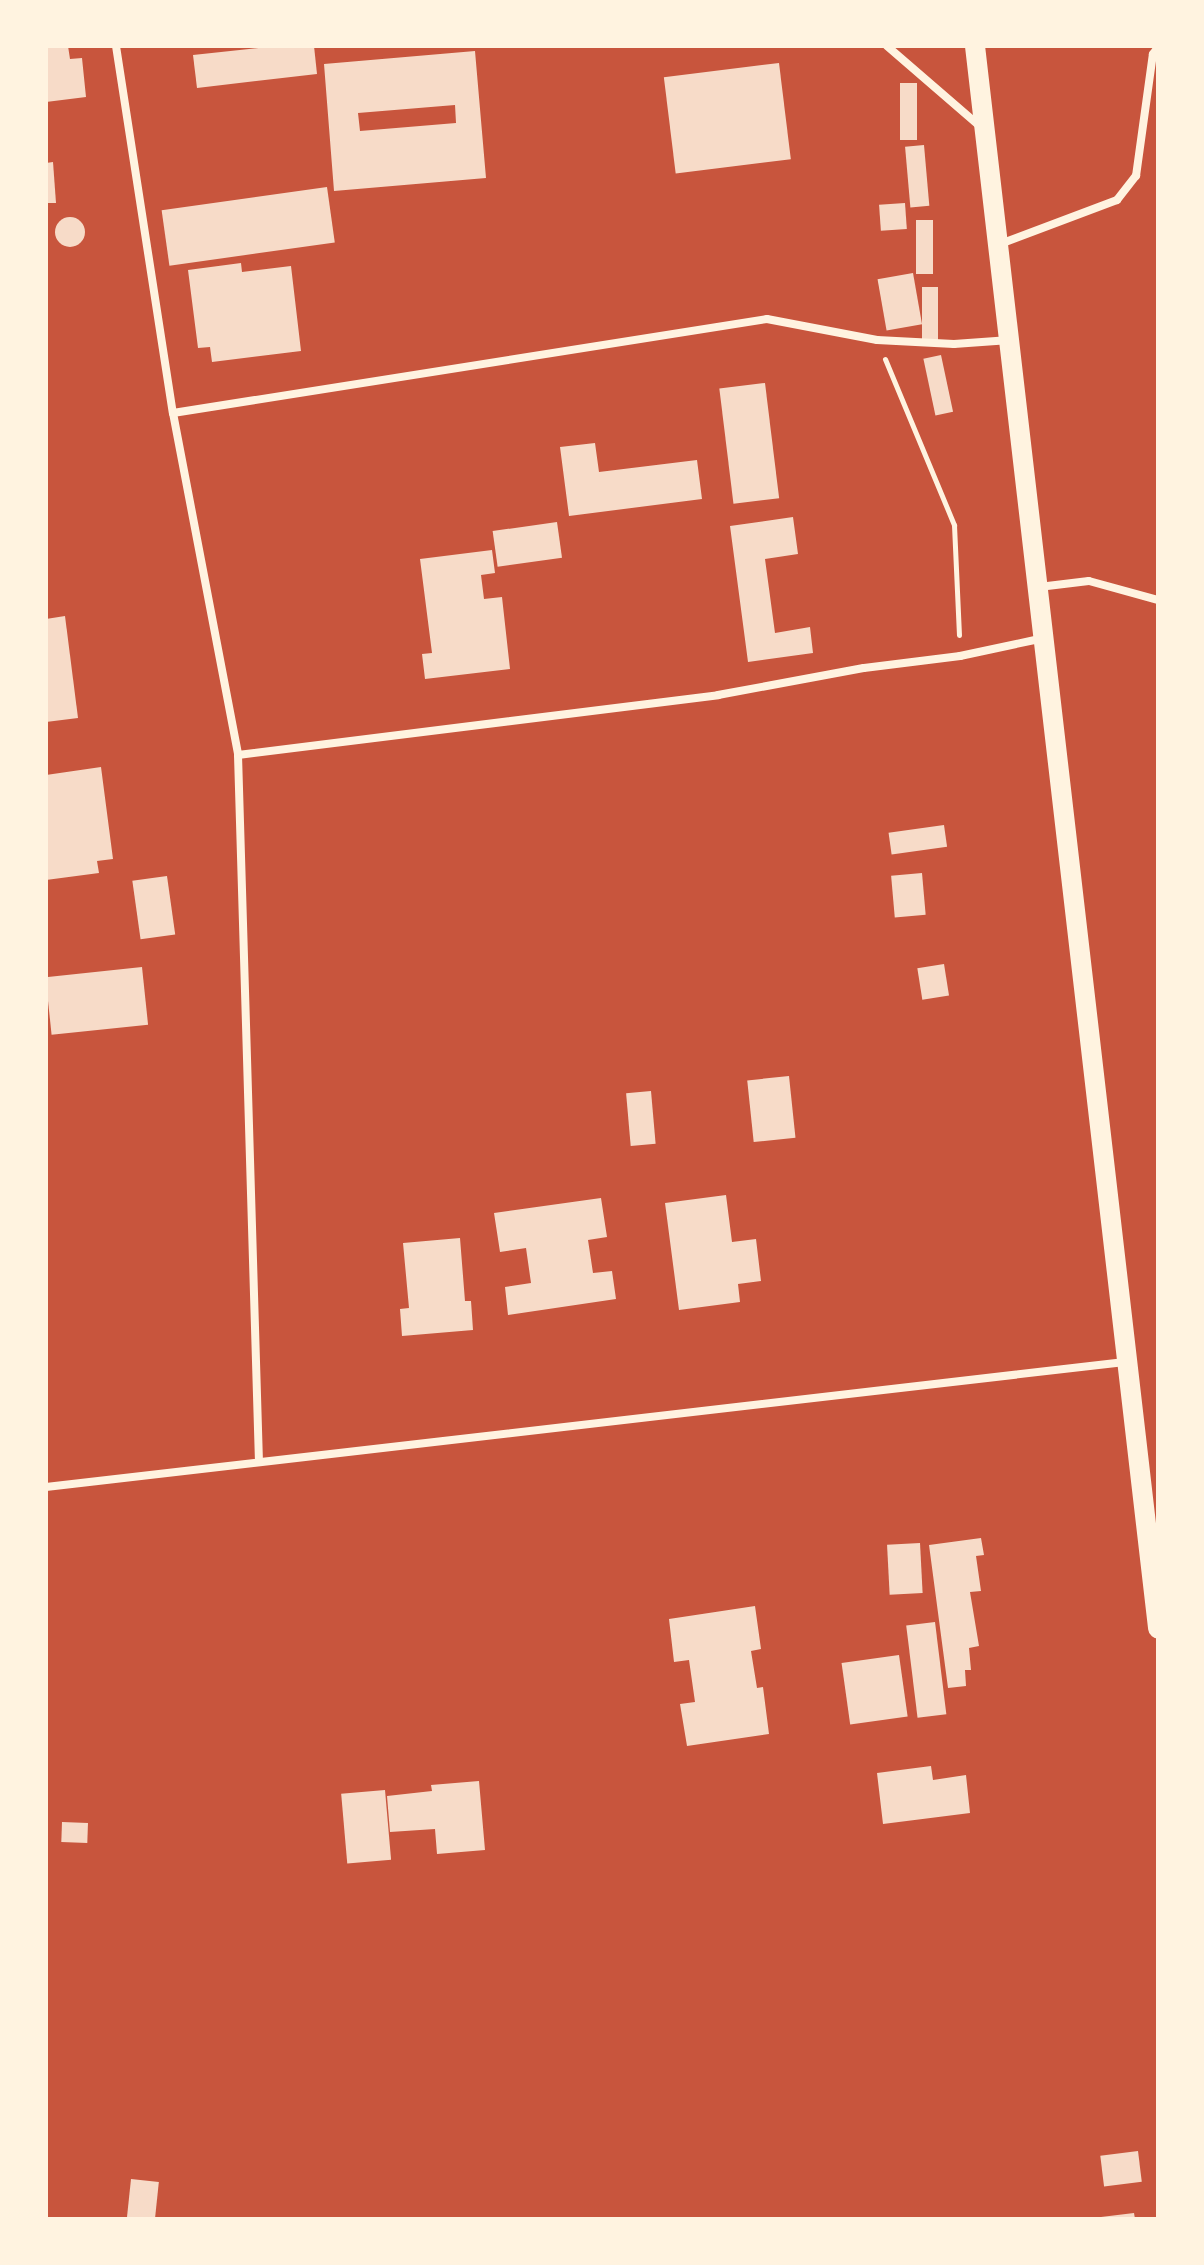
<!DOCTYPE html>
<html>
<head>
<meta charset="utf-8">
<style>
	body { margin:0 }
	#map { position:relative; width:1204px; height:2265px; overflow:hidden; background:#c8553d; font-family:Signika,sans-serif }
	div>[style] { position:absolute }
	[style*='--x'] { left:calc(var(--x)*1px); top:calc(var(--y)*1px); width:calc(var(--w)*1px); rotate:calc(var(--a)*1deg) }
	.building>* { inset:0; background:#f7dbc8; transform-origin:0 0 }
	.round { border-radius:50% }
	.path>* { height:5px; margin:-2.5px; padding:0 2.5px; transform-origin:2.5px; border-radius:2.5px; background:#fff3e0 }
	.minor>* { height:8px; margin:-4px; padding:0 4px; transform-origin:4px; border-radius:4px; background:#fff3e0 }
	.primary>* { height:20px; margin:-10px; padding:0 10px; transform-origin:10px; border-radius:10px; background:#fff3e0 }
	span { translate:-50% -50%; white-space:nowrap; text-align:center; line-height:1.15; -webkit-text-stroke:8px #fff3e0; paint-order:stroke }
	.frame { position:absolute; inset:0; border:48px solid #fff3e0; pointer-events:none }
</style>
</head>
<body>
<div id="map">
	<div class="building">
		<div style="clip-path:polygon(46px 46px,68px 46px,70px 59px,82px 58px,86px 97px,46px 102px)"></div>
		<div style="clip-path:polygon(277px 46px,314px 46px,317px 74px,197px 88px,193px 55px)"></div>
		<div style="clip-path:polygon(evenodd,475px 51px,486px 178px,334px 191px,324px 64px,475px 51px,455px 105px,456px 123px,360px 131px,358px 113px,455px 105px)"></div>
		<div style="left:779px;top:63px;width:97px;height:116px;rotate:83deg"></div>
		<div style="left:900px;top:83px;width:17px;height:57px"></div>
		<div style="left:924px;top:145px;width:61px;height:19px;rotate:85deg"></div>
		<div style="clip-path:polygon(53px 162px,56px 203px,46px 203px,46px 163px)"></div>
		<div style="left:327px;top:187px;width:56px;height:167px;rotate:82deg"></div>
		<div style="left:905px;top:203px;width:26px;height:26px;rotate:86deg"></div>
		<div class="round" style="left:55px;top:217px;width:30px;height:30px"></div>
		<div style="left:916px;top:220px;width:17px;height:54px"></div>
		<div style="clip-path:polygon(241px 263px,242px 272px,291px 266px,301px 351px,212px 362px,210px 347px,198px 348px,188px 270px)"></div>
		<div style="left:913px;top:273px;width:52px;height:36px;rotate:80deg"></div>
		<div style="left:922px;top:287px;width:16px;height:53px"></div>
		<div style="left:941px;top:355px;width:58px;height:18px;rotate:78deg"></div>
		<div style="left:765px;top:383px;width:116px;height:46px;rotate:83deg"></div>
		<div style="clip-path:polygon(595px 443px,599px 472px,697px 460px,702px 499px,569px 516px,560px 447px)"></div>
		<div style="clip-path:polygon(793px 517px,798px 554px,765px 559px,775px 633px,810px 627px,813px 653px,748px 662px,730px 526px)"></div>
		<div style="left:557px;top:522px;width:36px;height:65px;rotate:82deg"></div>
		<div style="clip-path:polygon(492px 550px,495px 573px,481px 575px,484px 599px,502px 597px,510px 669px,425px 679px,422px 654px,432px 653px,420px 559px)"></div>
		<div style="clip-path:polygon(65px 616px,78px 718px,46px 722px,46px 619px)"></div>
		<div style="clip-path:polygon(101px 767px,113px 859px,97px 861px,99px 873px,46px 880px,46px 775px)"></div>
		<div style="left:944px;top:825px;width:22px;height:56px;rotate:82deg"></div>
		<div style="left:922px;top:873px;width:42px;height:31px;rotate:85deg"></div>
		<div style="left:167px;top:876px;width:59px;height:35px;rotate:82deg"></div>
		<div style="left:944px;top:964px;width:32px;height:27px;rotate:81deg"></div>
		<div style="left:142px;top:967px;width:58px;height:97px;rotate:84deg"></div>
		<div style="left:789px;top:1076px;width:62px;height:42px;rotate:84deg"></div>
		<div style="left:651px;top:1091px;width:53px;height:25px;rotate:85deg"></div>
		<div style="clip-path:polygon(726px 1195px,732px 1242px,756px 1239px,761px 1281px,738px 1284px,740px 1302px,679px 1310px,665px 1203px)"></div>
		<div style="clip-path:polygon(601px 1198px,607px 1237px,588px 1240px,593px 1273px,612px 1271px,616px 1299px,508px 1315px,505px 1287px,531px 1283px,526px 1248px,500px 1252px,494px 1213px)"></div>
		<div style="clip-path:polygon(460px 1238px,465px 1301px,471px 1301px,473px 1330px,402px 1336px,400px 1309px,409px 1308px,403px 1243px)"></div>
		<div style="clip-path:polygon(981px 1538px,984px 1555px,976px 1556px,981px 1591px,970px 1592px,979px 1646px,969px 1648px,971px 1670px,965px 1670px,966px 1686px,948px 1688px,929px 1545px)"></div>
		<div style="left:920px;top:1543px;width:50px;height:33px;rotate:87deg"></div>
		<div style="clip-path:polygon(755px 1606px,761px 1649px,751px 1651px,757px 1688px,763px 1687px,769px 1734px,687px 1746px,680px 1704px,695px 1702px,689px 1660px,674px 1662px,669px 1619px)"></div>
		<div style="left:935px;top:1622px;width:93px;height:29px;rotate:83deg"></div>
		<div style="left:899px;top:1655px;width:62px;height:58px;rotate:82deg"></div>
		<div style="clip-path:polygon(931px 1766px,933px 1780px,966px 1775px,970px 1813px,883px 1824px,877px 1773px)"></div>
		<div style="clip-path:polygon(479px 1781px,485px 1850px,437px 1854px,435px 1829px,390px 1832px,387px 1796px,432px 1791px,431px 1785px)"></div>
		<div style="left:385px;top:1790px;width:70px;height:44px;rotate:85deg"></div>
		<div style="left:62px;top:1822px;width:26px;height:20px;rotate:2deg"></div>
		<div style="left:1138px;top:2151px;width:31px;height:38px;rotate:83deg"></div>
		<div style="left:131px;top:2179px;width:28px;height:40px;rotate:6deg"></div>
		<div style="clip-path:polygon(1134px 2213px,1135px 2219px,1101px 2219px,1101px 2217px)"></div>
	</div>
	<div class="path">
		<div style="--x:885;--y:359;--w:180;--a:67.4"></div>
		<div style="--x:954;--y:525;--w:110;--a:87.4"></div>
	</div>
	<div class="minor">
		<div style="--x:116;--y:46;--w:371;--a:81.2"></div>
		<div style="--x:173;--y:413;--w:348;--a:79.2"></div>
		<div style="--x:238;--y:755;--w:707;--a:88.3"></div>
		<div style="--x:887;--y:46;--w:125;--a:40.8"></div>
		<div style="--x:1000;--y:244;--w:125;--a:-20.6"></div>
		<div style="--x:1117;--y:200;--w:31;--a:-52"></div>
		<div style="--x:1136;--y:176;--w:123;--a:-82.1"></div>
		<div style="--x:1153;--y:54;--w:9;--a:-54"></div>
		<div style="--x:173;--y:413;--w:601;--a:-8.99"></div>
		<div style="--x:767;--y:319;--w:112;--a:10.8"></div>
		<div style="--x:877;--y:340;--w:77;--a:3"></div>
		<div style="--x:954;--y:344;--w:56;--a:-4.1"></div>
		<div style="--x:1039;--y:587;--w:50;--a:-6.8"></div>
		<div style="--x:1089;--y:581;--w:72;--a:15.4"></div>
		<div style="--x:238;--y:755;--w:484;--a:-7.1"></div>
		<div style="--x:718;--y:695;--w:148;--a:-10.5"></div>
		<div style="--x:864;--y:668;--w:97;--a:-7.1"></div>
		<div style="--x:960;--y:656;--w:86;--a:-12.1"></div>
		<div style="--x:46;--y:1487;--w:1086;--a:-6.61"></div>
	</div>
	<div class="primary">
		<div style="--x:975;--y:46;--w:1593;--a:83.4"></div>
	</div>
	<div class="frame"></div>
</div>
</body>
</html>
